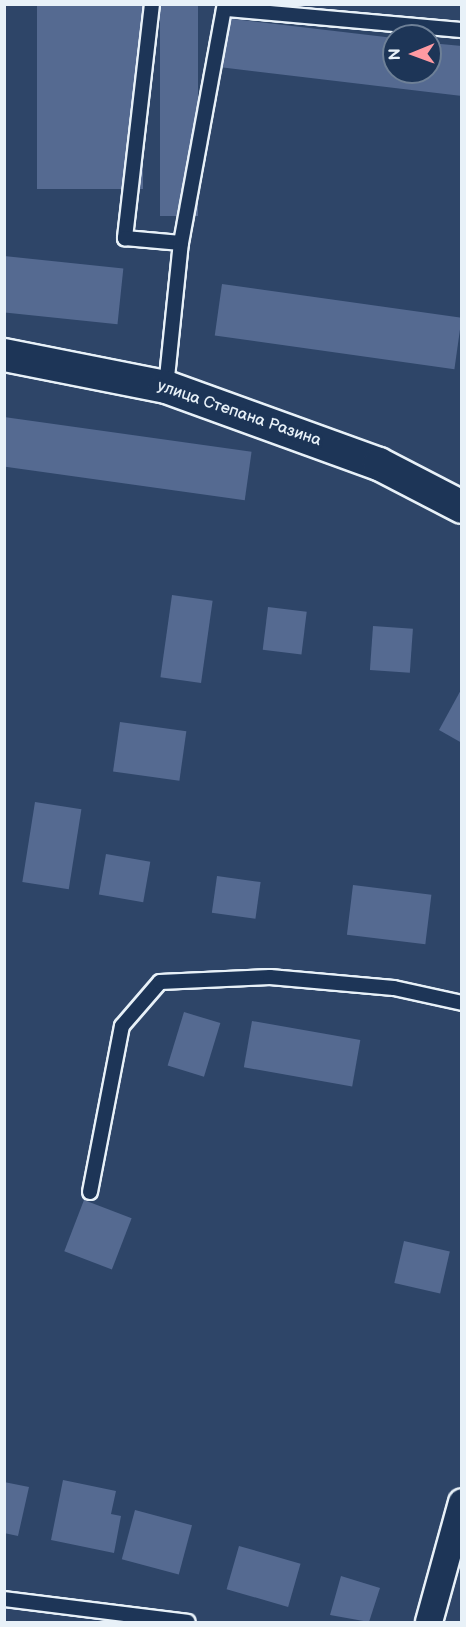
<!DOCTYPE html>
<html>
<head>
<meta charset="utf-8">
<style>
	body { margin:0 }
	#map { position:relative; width:466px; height:1627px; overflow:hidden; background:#2e4568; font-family:"Balsamiq Sans",sans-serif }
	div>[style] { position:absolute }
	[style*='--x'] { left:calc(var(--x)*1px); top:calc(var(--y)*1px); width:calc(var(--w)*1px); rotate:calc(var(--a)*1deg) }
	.building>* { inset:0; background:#556a91; transform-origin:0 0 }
	.roads { filter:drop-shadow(2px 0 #e8f1f8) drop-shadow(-2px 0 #e8f1f8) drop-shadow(0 2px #e8f1f8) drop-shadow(0 -2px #e8f1f8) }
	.service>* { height:14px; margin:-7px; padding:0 7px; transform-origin:7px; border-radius:7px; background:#1d3557 }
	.minor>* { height:26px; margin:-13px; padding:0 13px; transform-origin:13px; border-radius:13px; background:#1d3557 }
	.tertiary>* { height:32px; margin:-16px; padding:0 16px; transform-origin:16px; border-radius:16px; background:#1d3557 }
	span { translate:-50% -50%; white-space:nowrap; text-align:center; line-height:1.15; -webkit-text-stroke:6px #1d3557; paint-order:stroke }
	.street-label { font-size:16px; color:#e8f1f8 }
	.frame { position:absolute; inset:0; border:6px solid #e8f1f8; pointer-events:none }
	.north { position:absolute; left:382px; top:24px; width:60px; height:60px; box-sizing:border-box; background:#1d3557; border:2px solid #6e8097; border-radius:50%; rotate:269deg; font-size:16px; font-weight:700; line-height:24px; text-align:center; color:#e8f1f8 }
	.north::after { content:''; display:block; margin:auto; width:21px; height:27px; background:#ff9aa2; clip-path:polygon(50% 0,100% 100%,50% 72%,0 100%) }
</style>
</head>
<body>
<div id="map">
	<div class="building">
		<div style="left:37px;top:4px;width:106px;height:185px"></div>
		<div style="left:160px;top:4px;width:38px;height:212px"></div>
		<div style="clip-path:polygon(225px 18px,394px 38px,394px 72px,430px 72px,430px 43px,462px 46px,462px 96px,219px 67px)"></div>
		<div style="left:4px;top:256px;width:120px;height:56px;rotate:6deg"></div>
		<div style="left:222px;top:284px;width:242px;height:52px;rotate:8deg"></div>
		<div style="left:4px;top:417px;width:250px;height:49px;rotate:8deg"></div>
		<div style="left:172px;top:595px;width:41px;height:83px;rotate:8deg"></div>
		<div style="left:268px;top:607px;width:39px;height:43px;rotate:7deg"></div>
		<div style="left:373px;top:626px;width:40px;height:44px;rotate:4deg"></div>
		<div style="clip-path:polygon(462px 688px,462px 743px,439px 730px)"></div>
		<div style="left:120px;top:722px;width:67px;height:50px;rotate:8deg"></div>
		<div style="left:35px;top:802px;width:47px;height:81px;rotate:9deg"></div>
		<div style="left:106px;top:854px;width:45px;height:41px;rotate:10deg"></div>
		<div style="left:217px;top:876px;width:44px;height:37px;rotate:8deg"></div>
		<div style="left:353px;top:885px;width:79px;height:50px;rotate:7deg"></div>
		<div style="left:184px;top:1012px;width:38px;height:56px;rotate:17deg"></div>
		<div style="left:252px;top:1021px;width:110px;height:47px;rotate:10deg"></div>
		<div style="left:84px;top:1200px;width:51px;height:55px;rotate:21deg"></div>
		<div style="left:404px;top:1241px;width:47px;height:43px;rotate:13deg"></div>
		<div style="clip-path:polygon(63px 1480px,116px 1491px,111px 1514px,121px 1516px,114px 1553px,51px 1540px)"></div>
		<div style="clip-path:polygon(4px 1482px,29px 1487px,18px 1536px,4px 1533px)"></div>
		<div style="left:135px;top:1510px;width:59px;height:51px;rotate:15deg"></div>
		<div style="left:239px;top:1546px;width:64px;height:45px;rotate:16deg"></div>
		<div style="clip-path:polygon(341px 1576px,380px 1588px,369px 1622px,330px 1615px)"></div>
	</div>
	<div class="roads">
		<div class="service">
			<div style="--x:152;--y:4;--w:236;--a:96.6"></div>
			<div style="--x:125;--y:238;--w:56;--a:5.1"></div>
			<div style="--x:226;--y:9;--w:237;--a:5.1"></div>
			<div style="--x:166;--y:387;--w:145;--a:-84.1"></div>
			<div style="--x:181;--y:243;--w:243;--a:-79.6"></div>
			<div style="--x:90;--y:1192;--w:169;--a:-79.1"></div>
			<div style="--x:122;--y:1026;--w:58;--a:-49.2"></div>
			<div style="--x:160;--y:982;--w:110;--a:-2.6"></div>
			<div style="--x:270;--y:977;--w:124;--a:5.1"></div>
			<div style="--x:394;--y:988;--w:70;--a:12.4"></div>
			<div style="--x:4;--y:1599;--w:185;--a:7.1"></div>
		</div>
		<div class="minor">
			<div style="--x:429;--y:1622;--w:124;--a:-74.6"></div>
		</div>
		<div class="tertiary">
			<div style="--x:4;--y:355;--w:165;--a:11.2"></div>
			<div style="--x:166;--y:387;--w:226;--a:19.9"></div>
			<div style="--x:379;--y:464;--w:93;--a:27.4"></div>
		</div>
	</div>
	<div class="street-label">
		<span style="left:239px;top:414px;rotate:19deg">улица Степана Разина</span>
	</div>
	<div class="frame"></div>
	<div class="north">N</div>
</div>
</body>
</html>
